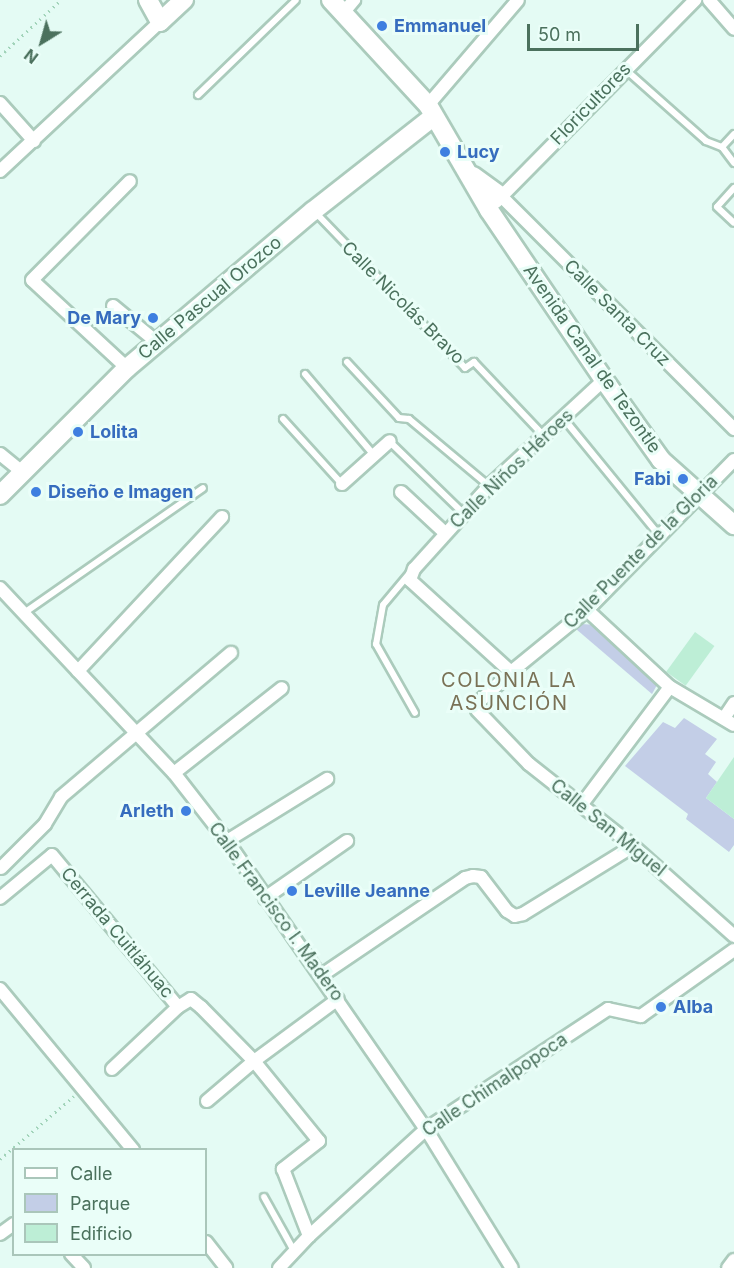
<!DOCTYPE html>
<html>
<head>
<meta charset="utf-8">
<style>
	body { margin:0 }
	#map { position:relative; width:734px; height:1268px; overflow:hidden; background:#e4fbf4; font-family:Inter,sans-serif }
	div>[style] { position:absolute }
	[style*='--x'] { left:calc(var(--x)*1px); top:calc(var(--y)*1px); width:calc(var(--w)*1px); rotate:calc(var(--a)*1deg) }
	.green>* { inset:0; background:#c3cee7 }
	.building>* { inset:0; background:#bdeed6; transform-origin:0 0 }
	.path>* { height:3px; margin-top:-1.5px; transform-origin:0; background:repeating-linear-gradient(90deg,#a1d3b9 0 1.5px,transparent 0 6px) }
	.roads { filter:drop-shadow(2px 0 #abcbbc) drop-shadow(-2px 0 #abcbbc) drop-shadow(0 2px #abcbbc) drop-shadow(0 -2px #abcbbc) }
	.lane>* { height:6px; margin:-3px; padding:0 3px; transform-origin:3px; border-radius:3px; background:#fff }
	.street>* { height:12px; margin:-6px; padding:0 6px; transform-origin:6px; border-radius:6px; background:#fff }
	.secondary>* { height:18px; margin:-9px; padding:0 9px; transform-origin:9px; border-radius:9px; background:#fff }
	.dots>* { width:16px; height:16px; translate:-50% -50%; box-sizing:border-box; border:3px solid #eafef8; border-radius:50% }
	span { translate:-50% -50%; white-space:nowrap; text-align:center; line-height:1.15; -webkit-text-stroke:6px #eafef8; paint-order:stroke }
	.shop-label { font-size:18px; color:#366cbe; font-weight:700 }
	.left { translate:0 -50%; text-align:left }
	.right { translate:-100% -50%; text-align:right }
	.street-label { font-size:18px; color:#4b715d }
	.neighbourhood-label { font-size:20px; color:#7a7256; letter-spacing:1.5px }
	.legend { position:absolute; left:12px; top:1148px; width:195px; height:108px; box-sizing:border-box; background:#eafef8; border:2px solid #aac6ba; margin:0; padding:8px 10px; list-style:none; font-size:18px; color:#4b715d }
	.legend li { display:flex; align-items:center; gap:12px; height:30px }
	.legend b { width:30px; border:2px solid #aac6ba }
	.north { position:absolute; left:12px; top:12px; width:60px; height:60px; -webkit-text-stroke:4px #eafef8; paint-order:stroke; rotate:217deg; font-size:16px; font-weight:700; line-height:24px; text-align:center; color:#4b715d }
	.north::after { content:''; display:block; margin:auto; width:21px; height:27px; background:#4b715d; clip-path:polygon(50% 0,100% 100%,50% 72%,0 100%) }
	.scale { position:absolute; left:527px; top:24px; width:112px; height:27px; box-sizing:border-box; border:3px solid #4b715d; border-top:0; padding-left:8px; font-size:18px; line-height:21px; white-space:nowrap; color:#4b715d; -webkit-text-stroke:4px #eafef8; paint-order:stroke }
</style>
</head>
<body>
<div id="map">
	<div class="green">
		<div style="clip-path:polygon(582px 624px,595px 625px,655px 678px,657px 685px,652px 694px,576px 629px)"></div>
		<div style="clip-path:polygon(684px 718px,717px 739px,705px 754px,716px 762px,708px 774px,717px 782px,706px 798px,734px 819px,734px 845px,729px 852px,686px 819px,688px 814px,625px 766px,663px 722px,675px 728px)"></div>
	</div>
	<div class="building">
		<div style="left:695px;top:632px;width:24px;height:49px;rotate:36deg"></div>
		<div style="clip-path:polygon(734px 757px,734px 819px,706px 798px)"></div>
	</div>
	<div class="path">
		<div style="--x:0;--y:56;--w:83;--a:-42.6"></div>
		<div style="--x:0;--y:1159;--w:97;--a:-40.4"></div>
	</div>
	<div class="roads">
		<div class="lane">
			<div style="--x:626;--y:70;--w:107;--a:41.6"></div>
			<div style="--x:706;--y:141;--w:17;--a:21"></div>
			<div style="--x:722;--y:147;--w:20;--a:53"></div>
			<div style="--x:198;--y:95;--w:136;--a:-44.1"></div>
			<div style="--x:722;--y:147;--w:18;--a:-47"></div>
			<div style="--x:734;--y:188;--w:25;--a:132"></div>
			<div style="--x:717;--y:207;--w:23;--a:43"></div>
			<div style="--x:316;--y:213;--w:215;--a:46.1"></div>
			<div style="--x:465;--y:368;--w:11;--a:-34"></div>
			<div style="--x:474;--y:362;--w:102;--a:46.6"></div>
			<div style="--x:347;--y:362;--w:76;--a:47.1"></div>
			<div style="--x:399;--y:418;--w:10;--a:6"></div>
			<div style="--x:409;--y:419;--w:104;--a:39.9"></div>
			<div style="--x:305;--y:374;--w:106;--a:49.6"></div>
			<div style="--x:283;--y:419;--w:88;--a:47.8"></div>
			<div style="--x:564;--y:419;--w:150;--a:50.7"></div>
			<div style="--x:390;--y:442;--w:102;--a:44.2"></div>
			<div style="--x:409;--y:574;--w:40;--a:130"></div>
			<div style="--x:383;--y:605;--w:40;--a:100"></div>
			<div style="--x:376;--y:644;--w:79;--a:60.5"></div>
			<div style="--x:24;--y:613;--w:218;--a:-34.9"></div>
			<div style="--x:264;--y:1197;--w:62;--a:60.9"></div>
		</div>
		<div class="street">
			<div style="--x:709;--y:0;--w:38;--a:49"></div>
			<div style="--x:344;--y:12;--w:16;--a:-50"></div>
			<div style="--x:0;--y:103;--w:51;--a:48.2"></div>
			<div style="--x:428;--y:105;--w:138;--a:-49.4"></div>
			<div style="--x:0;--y:171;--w:219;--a:-43"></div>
			<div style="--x:501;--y:196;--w:330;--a:45"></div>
			<div style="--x:496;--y:202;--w:284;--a:-45.4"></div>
			<div style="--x:113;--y:306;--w:58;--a:39.4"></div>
			<div style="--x:127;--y:368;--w:129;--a:-137.2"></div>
			<div style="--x:32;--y:280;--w:139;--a:-45.3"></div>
			<div style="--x:0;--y:454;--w:28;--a:39"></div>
			<div style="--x:734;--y:460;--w:210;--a:134.4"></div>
			<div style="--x:587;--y:610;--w:98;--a:140.8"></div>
			<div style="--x:511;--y:672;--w:42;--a:136.9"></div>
			<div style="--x:480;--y:701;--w:9;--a:108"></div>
			<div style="--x:477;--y:710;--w:75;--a:46.1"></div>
			<div style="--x:529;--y:764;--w:132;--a:38.3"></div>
			<div style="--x:633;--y:846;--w:135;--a:41.7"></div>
			<div style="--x:342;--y:484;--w:64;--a:-41.9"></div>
			<div style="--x:401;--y:492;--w:60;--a:43"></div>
			<div style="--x:0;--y:588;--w:254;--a:46.8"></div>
			<div style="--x:174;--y:773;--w:86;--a:52.1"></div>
			<div style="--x:227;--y:841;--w:350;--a:55.4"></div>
			<div style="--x:426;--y:1129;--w:163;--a:58.3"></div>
			<div style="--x:587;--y:610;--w:113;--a:42.9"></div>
			<div style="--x:670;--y:687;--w:74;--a:30.7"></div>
			<div style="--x:78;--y:671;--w:211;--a:-46.9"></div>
			<div style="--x:511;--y:672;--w:137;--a:-137.7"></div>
			<div style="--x:410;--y:580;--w:12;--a:-70"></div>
			<div style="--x:414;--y:569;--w:112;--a:-47.9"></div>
			<div style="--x:489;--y:486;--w:156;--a:-42.7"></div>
			<div style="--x:724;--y:718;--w:18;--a:-56"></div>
			<div style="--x:174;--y:773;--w:137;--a:-38.2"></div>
			<div style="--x:582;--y:804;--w:146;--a:-53.1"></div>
			<div style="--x:227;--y:841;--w:118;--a:-31.8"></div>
			<div style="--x:1;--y:868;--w:62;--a:-45"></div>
			<div style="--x:45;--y:824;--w:31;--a:-59"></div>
			<div style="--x:61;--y:797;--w:223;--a:-40.3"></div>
			<div style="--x:0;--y:898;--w:67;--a:-39.6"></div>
			<div style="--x:52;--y:855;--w:197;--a:50.3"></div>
			<div style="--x:265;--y:898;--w:100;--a:-34.8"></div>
			<div style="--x:322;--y:975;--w:173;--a:-34.1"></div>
			<div style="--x:465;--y:878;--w:8;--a:-14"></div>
			<div style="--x:473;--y:876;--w:8;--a:7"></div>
			<div style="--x:481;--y:877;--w:43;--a:52.6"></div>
			<div style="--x:507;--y:911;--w:9;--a:32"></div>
			<div style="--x:515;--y:916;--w:8;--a:-14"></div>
			<div style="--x:523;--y:914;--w:129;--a:-31.7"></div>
			<div style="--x:0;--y:989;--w:209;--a:50.4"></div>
			<div style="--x:112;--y:1069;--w:91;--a:-43.2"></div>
			<div style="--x:178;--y:1007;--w:15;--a:-32"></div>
			<div style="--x:191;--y:999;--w:13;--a:39"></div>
			<div style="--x:201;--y:1007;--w:76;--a:45.5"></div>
			<div style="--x:254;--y:1061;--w:103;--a:50.9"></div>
			<div style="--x:319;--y:1141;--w:46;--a:142.1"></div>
			<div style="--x:283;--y:1169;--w:72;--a:68.8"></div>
			<div style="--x:207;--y:1101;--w:62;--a:-40.4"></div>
			<div style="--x:254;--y:1061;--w:104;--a:-36.4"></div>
			<div style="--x:0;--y:1234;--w:17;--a:-36"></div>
			<div style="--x:206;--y:1242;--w:33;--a:52"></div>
			<div style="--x:71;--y:1254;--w:19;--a:47"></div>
			<div style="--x:279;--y:1268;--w:44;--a:-46.8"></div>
			<div style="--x:309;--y:1236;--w:159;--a:-42.4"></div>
			<div style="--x:426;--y:1129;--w:218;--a:-33.4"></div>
			<div style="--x:608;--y:1009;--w:34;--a:12"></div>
			<div style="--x:641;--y:1016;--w:114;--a:-35.4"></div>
			<div style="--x:728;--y:1268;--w:10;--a:-53"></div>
		</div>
		<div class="secondary">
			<div style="--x:148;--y:0;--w:25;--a:61"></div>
			<div style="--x:160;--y:22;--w:33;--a:-43"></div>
			<div style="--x:331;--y:0;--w:143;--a:47.3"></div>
			<div style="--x:428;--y:105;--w:121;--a:59.8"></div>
			<div style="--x:489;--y:210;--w:205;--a:55.9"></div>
			<div style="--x:604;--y:380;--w:98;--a:54.5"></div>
			<div style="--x:661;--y:460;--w:98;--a:41.7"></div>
			<div style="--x:473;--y:176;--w:34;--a:36"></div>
			<div style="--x:0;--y:495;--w:180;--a:-45"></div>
			<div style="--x:127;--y:368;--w:243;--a:-40.2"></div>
			<div style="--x:313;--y:211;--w:152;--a:-38.1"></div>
		</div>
	</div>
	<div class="dots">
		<div style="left:382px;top:26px;background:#3f7fe0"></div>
		<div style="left:445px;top:152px;background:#3f7fe0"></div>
		<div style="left:153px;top:318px;background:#3f7fe0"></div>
		<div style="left:78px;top:432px;background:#3f7fe0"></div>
		<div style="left:683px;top:479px;background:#3f7fe0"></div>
		<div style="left:36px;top:492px;background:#3f7fe0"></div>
		<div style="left:186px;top:811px;background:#3f7fe0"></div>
		<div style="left:292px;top:891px;background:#3f7fe0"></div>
		<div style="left:661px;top:1007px;background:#3f7fe0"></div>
	</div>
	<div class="shop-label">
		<span class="left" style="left:394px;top:26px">Emmanuel</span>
		<span class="left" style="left:457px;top:152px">Lucy</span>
		<span class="right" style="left:141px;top:318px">De Mary</span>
		<span class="left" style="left:90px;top:432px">Lolita</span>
		<span class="right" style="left:671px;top:479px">Fabi</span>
		<span class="left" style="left:48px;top:492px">Diseño e Imagen</span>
		<span class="right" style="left:174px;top:811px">Arleth</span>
		<span class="left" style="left:304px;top:891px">Leville Jeanne</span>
		<span class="left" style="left:673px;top:1007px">Alba</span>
	</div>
	<div class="street-label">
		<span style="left:591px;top:104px;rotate:-46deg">Floricultores</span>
		<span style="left:210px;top:298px;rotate:-40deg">Calle Pascual Orozco</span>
		<span style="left:403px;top:303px;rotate:45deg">Calle Nicolás Bravo</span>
		<span style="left:617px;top:313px;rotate:45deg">Calle Santa Cruz</span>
		<span style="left:592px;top:359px;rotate:55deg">Avenida Canal de Tezontle</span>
		<span style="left:512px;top:469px;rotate:-44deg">Calle Niños Héroes</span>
		<span style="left:641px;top:552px;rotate:-45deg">Calle Puente de la Gloria</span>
		<span style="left:608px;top:828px;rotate:39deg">Calle San Miguel</span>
		<span style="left:276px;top:912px;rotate:54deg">Calle Francisco I. Madero</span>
		<span style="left:117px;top:933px;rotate:50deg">Cerrada Cuitláhuac</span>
		<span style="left:495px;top:1085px;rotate:-34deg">Calle Chimalpopoca</span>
	</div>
	<div class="neighbourhood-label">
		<span style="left:509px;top:692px">COLONIA LA<br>ASUNCIÓN</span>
	</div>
	<ul class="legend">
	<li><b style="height:8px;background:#fff"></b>Calle</li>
	<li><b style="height:16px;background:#c3cee7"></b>Parque</li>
	<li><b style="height:16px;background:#bdeed6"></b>Edificio</li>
	</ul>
	<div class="north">N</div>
	<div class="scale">50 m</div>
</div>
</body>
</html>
